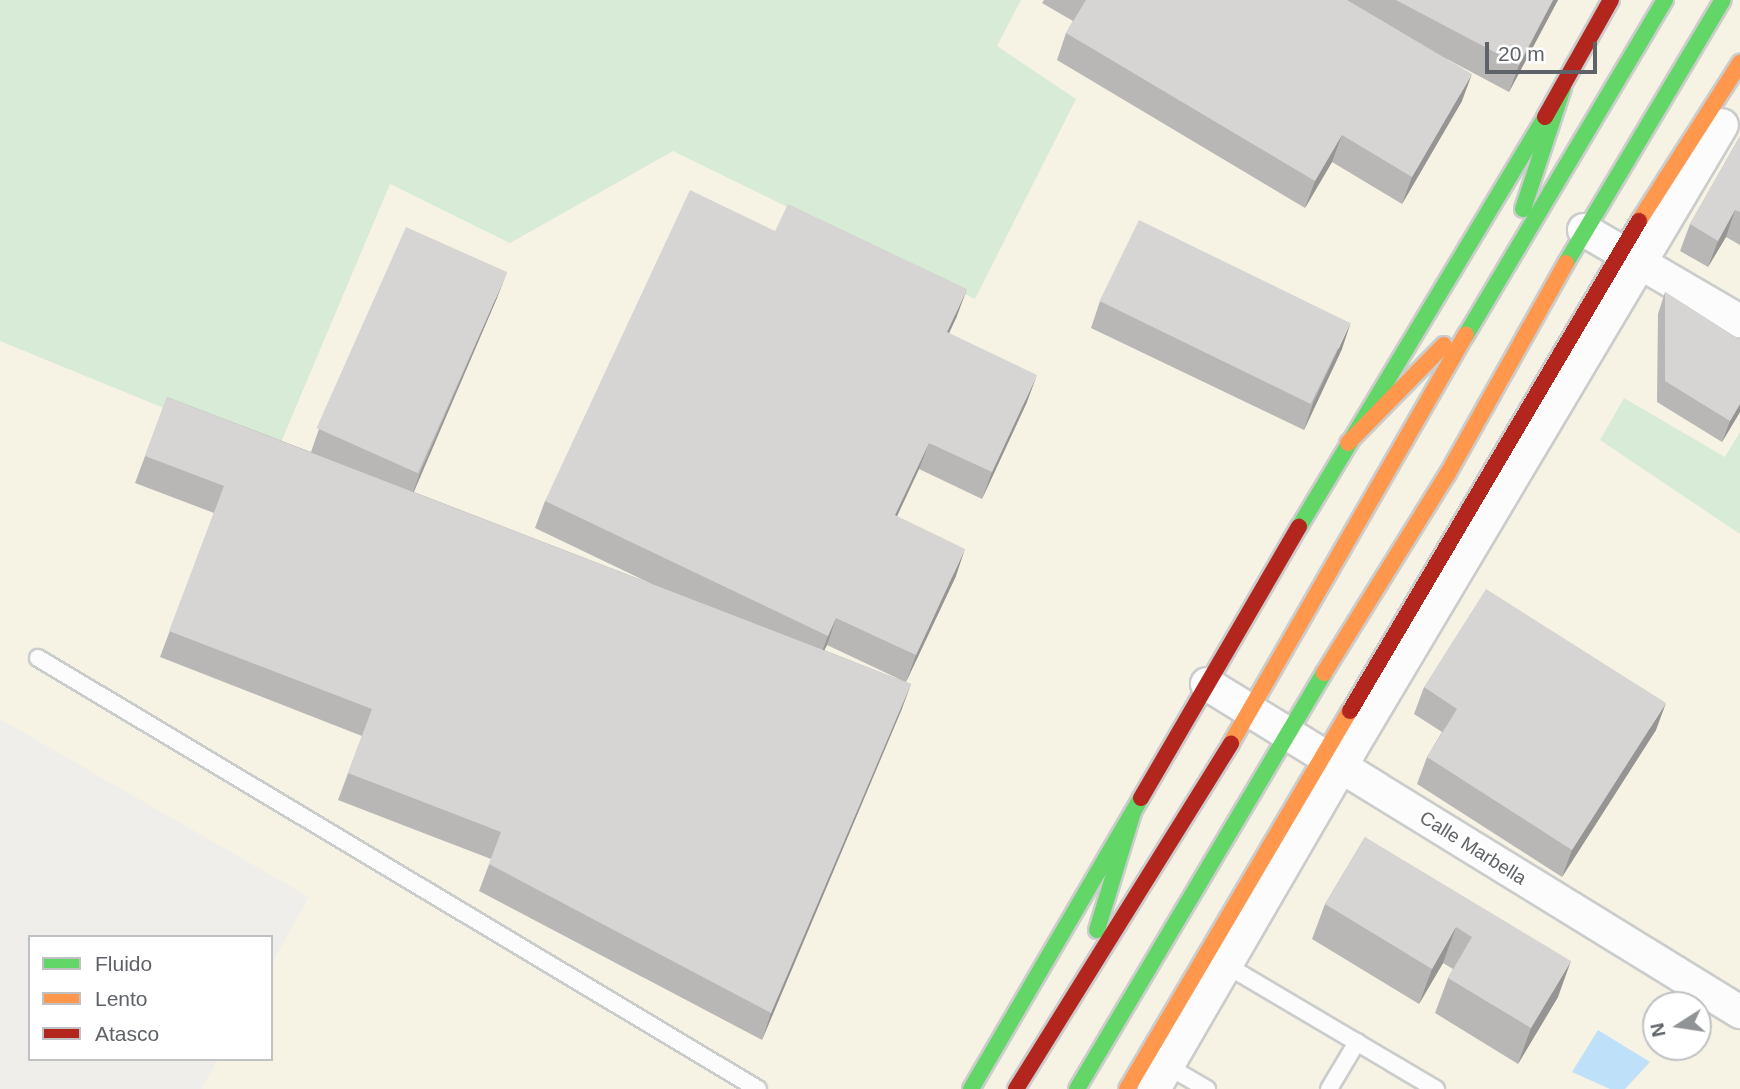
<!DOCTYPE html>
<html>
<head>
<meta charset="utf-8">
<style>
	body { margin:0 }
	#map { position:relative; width:1740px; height:1089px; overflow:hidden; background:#efeeea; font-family:Helvetica,sans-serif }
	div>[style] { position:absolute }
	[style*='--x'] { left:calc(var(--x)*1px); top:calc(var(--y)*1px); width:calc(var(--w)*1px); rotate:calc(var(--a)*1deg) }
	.commercial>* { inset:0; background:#f7f3e4 }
	.green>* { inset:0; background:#d8ebd6 }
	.water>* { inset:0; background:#bfe0f9 }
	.roads { filter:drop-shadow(2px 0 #cbcccc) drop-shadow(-2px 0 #cbcccc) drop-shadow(0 2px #cbcccc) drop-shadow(0 -2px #cbcccc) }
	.lane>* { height:16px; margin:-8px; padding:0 8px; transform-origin:8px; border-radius:8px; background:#fdfcfc }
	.street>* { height:32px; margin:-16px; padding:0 16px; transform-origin:16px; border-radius:16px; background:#fdfcfc }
	.fast>* { height:16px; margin:-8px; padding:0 8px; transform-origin:8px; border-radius:8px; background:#63d668 }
	.slow>* { height:16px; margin:-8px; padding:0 8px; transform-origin:8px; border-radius:8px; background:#ff974d }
	.jam>* { height:16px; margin:-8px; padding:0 8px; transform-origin:8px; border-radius:8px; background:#b3261e }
	.wall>* { inset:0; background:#b8b7b5 }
	.shaded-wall>* { inset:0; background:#969594 }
	.building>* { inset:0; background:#d6d5d3; transform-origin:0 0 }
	span { translate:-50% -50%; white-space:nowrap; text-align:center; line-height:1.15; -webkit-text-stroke:5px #fff; paint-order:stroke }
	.street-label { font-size:19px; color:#5f6368 }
	.legend { position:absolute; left:28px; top:935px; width:245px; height:126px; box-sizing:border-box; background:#fff; border:2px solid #bfc1c3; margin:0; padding:9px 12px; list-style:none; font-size:21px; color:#5f6368 }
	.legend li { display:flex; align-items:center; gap:14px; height:35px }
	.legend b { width:35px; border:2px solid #bfc1c3 }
	.north { position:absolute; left:1642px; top:991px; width:70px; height:70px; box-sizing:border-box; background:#fff; border:2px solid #bfc1c3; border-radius:50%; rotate:258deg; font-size:19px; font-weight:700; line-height:28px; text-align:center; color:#5f6368 }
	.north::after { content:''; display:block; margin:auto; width:24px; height:32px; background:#919496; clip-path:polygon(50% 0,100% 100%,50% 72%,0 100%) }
	.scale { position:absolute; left:1485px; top:42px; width:112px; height:32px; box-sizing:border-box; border:4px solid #5f6368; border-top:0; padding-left:9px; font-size:21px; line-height:24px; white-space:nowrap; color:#5f6368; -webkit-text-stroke:5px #fff; paint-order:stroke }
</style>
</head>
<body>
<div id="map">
	<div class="commercial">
		<div style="clip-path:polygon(evenodd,1021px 0,1329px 0,1458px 76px,1503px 0,1740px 0,1740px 1089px,202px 1089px,218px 1059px,271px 1059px,271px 965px,309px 897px,0 719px,0 341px,276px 454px,390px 183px,510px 243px,673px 151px,975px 299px,996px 46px,1021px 0,1656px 1005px,1698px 1005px,1698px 1047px,1656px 1047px,1656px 1005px)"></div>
	</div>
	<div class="green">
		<div style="clip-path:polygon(0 0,1021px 0,997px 46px,1076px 99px,975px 299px,673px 151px,510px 243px,390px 184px,276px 454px,0 341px)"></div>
		<div style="clip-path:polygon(1624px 398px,1725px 457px,1740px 432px,1740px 534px,1600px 440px)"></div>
	</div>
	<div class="water">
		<div style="clip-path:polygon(1598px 1030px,1650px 1062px,1625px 1089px,1610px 1089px,1572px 1072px)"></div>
	</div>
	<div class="roads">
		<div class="lane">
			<div style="--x:38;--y:658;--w:839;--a:30.91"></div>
			<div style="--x:1221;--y:962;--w:250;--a:30.6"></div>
			<div style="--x:1164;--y:1064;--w:50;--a:30.2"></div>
			<div style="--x:1329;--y:1089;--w:55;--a:-59.2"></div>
		</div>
		<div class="street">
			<div style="--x:1584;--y:230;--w:181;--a:30.3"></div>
			<div style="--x:1207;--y:684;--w:626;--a:31.61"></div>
			<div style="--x:1154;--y:1089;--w:413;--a:-59.9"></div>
			<div style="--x:1361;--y:732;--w:706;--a:-59.26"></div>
		</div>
		<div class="fast">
			<div style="--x:1523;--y:209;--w:127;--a:-71.7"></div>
			<div style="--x:1566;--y:263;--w:306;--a:-59.2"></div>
			<div style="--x:1466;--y:335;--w:390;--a:-59.3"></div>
			<div style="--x:1299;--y:527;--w:478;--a:-59"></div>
			<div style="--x:1097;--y:930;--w:123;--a:-73"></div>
			<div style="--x:971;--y:1089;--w:337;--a:-59.7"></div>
			<div style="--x:1077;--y:1089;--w:484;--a:-59.3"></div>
		</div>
		<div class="slow">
			<div style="--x:1639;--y:221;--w:188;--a:-57.4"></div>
			<div style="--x:1348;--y:443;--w:137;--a:-45.6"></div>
			<div style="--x:1324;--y:673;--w:233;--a:-58.2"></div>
			<div style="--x:1447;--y:475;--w:243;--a:-60.7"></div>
			<div style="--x:1231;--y:743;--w:471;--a:-60.1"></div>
			<div style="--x:1127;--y:1089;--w:439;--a:-59.5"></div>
		</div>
		<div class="jam">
			<div style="--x:1545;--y:117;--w:134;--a:-60.6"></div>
			<div style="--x:1350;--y:711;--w:569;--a:-59.47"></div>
			<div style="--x:1141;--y:798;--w:314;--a:-59.8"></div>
			<div style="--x:1016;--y:1089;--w:407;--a:-58.1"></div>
		</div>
	</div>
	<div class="wall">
		<div style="clip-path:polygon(1044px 0,1558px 0,1509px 92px,1447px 59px,1462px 101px,1402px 204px,1332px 162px,1305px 208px,1057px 60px,1066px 33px,1073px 21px,1042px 3px)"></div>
		<div style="clip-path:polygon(1740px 136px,1740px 245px,1726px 237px,1708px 267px,1680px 251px,1690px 224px)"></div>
		<div style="clip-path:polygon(evenodd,775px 231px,957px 316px,949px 333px,1027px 402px,982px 499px,919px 469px,897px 516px,956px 576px,906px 682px,911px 684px,901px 711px,762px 1040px,479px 891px,491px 859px,338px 800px,362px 736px,160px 657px,214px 513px,135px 483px,167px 397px,311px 452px,319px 429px,497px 298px,414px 492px,652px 584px,535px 528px,545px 501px,775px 231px,827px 645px,903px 681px,824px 650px,827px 645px)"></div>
		<div style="clip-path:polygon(1665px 292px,1740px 340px,1740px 412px,1722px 442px,1657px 402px,1658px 314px)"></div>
		<div style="clip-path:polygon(1100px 301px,1342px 349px,1304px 430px,1091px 328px)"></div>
		<div style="clip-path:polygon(1424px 687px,1656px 730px,1562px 877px,1417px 784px,1427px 757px,1442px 732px,1414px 714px)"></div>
		<div style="clip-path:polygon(1365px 837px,1558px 997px,1518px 1064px,1435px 1013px,1448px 978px,1453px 969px,1443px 963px,1419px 1004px,1312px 939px,1325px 904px)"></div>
	</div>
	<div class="shaded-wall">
		<div style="clip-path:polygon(1553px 0,1558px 0,1509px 92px,1519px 65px)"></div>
		<div style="clip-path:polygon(1472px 74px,1462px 101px,1402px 204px,1412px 177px)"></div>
		<div style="clip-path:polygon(1342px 135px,1332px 162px,1305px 208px,1315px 181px)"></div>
		<div style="clip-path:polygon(1735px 210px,1726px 237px,1708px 267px,1718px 241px)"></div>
		<div style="clip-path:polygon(507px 272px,497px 298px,410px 500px,420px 473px)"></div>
		<div style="clip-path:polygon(967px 289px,957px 316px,937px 359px,947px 332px)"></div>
		<div style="clip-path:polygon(1351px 322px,1342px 349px,1304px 430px,1313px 403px)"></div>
		<div style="clip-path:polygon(1037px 375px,1027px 402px,982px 499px,992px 472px)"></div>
		<div style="clip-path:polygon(1740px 404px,1740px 412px,1722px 442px,1730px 421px)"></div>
		<div style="clip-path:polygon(929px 443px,919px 469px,885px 542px,895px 515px)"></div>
		<div style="clip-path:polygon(965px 549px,956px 576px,906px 682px,916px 655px)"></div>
		<div style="clip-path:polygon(836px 618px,827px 645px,818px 663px,828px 636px)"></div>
		<div style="clip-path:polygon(911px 684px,901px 711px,762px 1040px,771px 1013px)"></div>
		<div style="clip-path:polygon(1666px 703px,1656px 730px,1562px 877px,1572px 850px)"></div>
		<div style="clip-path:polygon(1456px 927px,1443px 963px,1419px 1004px,1432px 969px)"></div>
		<div style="clip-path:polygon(1571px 961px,1558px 997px,1518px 1064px,1531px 1028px)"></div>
	</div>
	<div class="building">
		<div style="clip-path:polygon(1086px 0,1347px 0,1472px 74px,1412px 177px,1342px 135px,1315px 181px,1066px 33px)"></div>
		<div style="clip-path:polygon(1396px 0,1553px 0,1519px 65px)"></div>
		<div style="clip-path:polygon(1740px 136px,1740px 212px,1735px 210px,1718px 241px,1690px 224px)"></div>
		<div style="clip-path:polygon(690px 190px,775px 231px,788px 204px,967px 289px,947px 332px,1037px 375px,992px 472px,929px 443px,895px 515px,965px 549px,916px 655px,836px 618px,828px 636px,545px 501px)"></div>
		<div style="left:1139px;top:220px;width:235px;height:90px;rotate:26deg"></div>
		<div style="left:406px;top:227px;width:111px;height:220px;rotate:24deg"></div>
		<div style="clip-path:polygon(1665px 292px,1740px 340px,1740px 404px,1730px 421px,1665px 381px)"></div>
		<div style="clip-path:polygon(167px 397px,911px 684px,771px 1013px,489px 864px,501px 832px,348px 773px,372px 709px,169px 631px,224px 486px,145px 456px)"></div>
		<div style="clip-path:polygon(1486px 589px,1666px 703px,1572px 850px,1427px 757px,1457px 709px,1424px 687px)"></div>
		<div style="clip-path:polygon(1365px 837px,1571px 961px,1531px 1028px,1448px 978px,1472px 937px,1456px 927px,1432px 969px,1325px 904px)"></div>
	</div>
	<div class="street-label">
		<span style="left:1473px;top:848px;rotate:32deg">Calle Marbella</span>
	</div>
	<ul class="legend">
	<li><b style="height:9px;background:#63d668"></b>Fluido</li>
	<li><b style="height:9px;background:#ff974d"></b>Lento</li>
	<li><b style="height:9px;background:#b3261e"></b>Atasco</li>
	</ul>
	<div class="north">N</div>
	<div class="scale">20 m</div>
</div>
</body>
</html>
